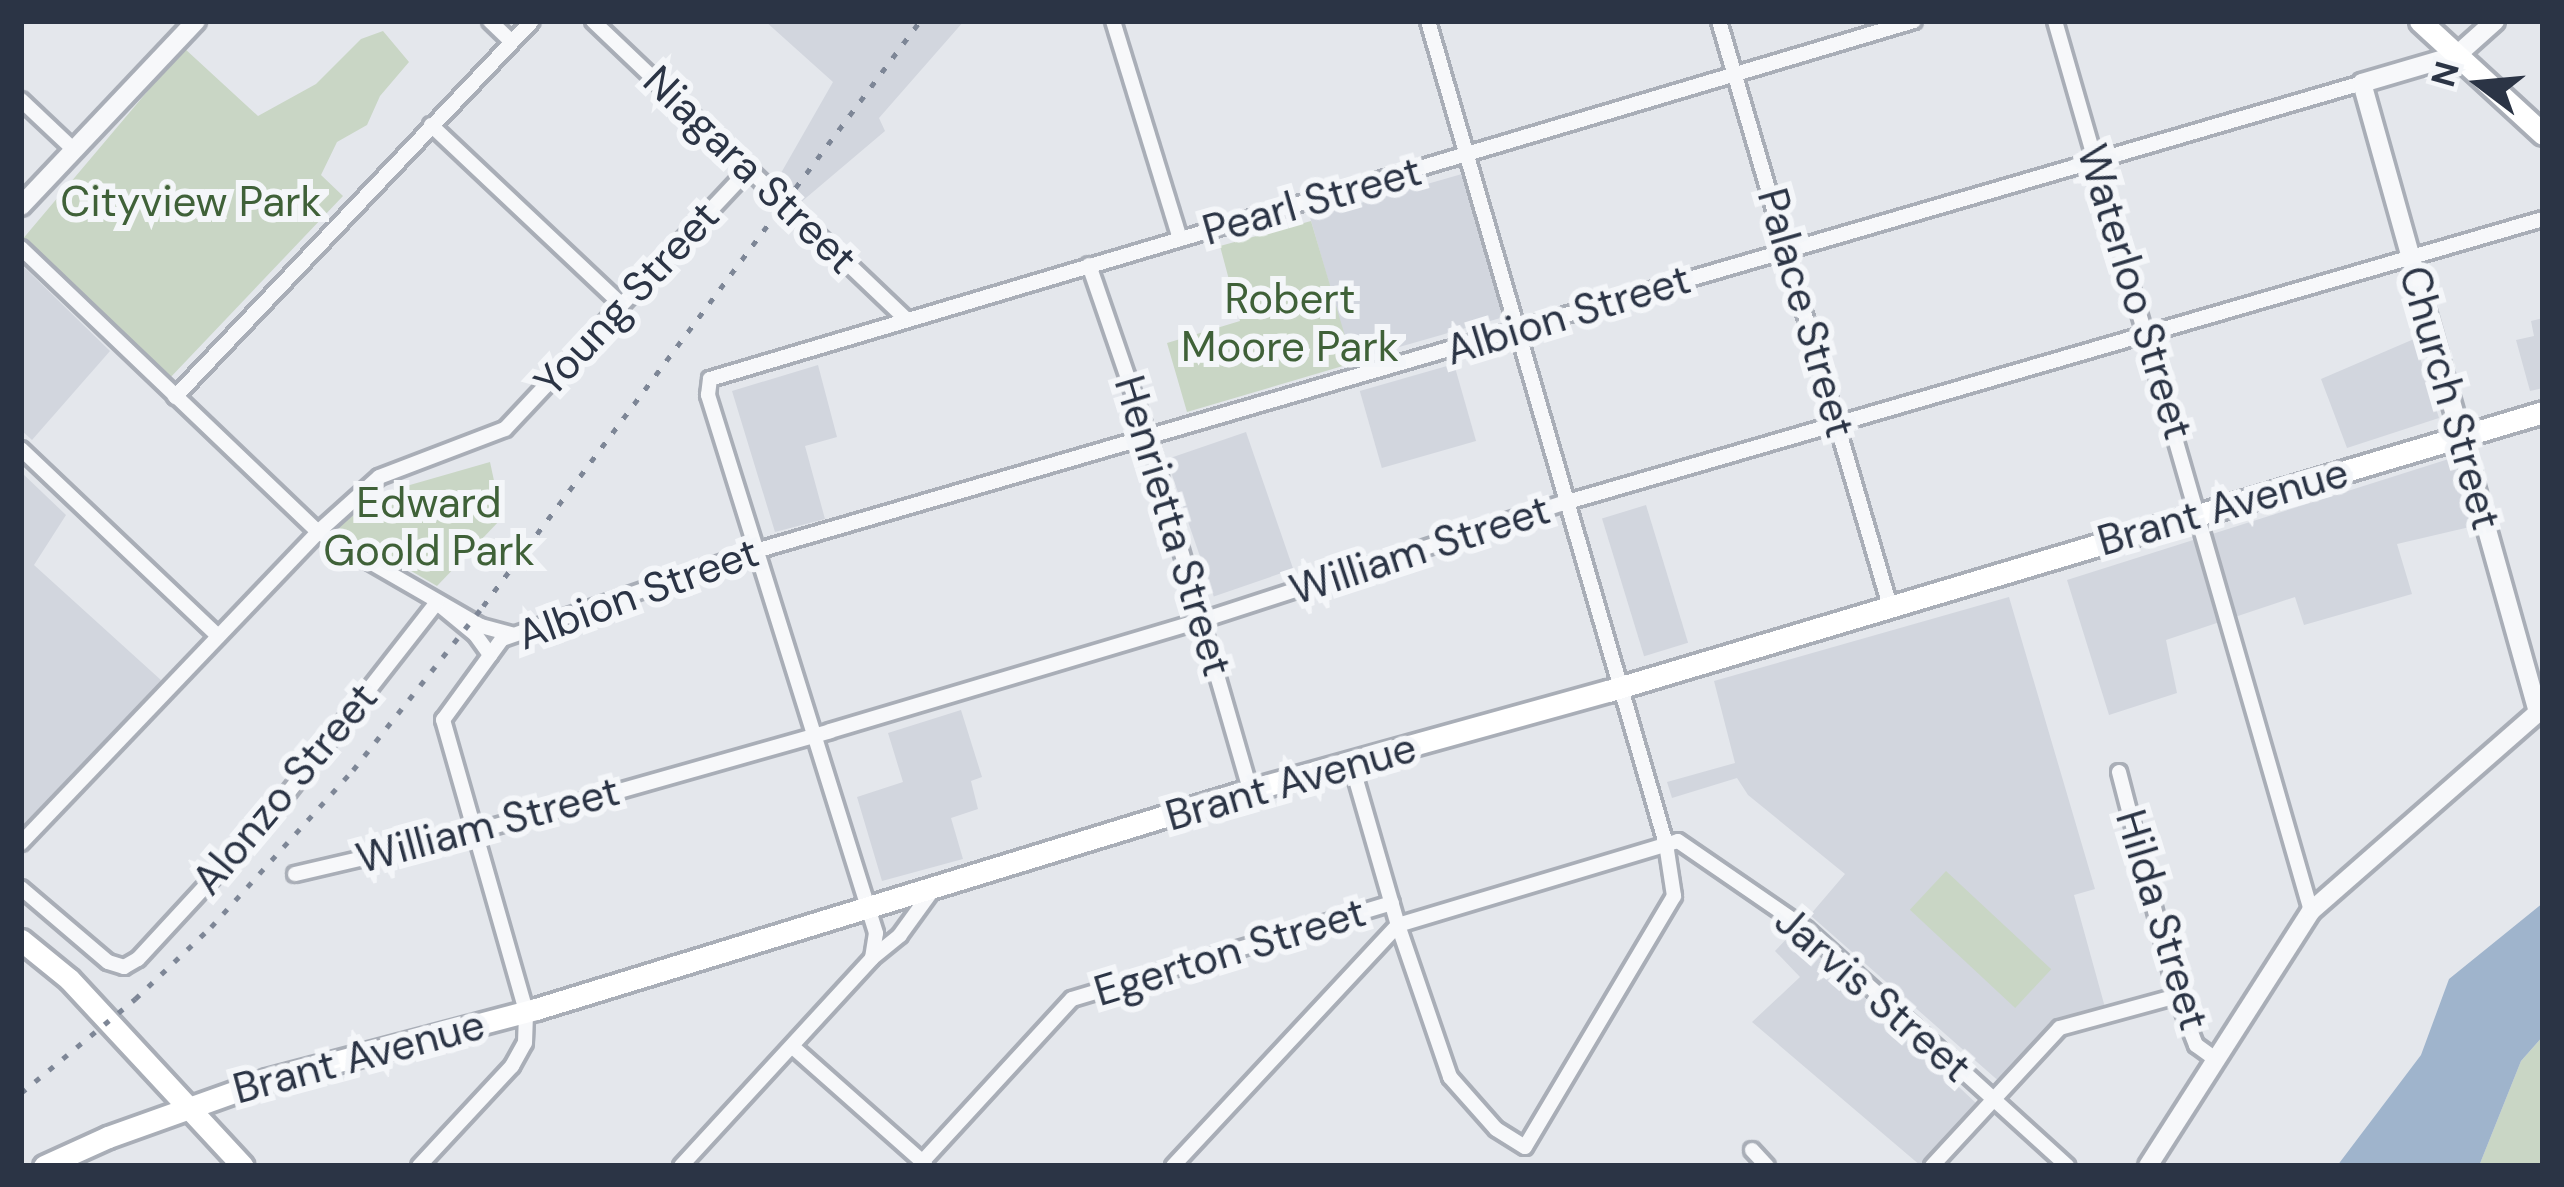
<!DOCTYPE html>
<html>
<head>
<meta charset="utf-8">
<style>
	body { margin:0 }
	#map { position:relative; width:2564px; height:1187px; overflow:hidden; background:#e4e7ec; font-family:"DM Sans",sans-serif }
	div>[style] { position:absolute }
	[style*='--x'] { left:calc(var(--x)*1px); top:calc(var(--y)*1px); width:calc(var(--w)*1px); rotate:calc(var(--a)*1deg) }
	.built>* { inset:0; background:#d2d6de; transform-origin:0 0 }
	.green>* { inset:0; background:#c9d6c5; transform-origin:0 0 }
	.water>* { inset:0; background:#9fb4cc }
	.roads { filter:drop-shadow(3px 0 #a9aeb7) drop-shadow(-3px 0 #a9aeb7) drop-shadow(0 3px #a9aeb7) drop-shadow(0 -3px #a9aeb7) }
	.minor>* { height:14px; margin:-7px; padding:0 7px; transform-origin:7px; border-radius:7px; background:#f7f8fa }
	.tertiary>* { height:18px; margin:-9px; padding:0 9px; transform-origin:9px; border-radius:9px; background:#f7f8fa }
	.secondary>* { height:21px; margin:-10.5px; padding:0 10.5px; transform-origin:10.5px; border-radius:10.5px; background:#fff }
	.rail>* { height:4.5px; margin-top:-2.25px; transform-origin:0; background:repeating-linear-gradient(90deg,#7d8696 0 6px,transparent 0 18px) }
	span { translate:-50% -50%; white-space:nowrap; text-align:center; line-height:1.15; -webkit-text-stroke:12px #f4f6f9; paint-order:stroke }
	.street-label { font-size:42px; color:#2b3445 }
	.park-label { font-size:42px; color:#3f6138 }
	.frame { position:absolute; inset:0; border:24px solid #2b3445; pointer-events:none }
	.north { position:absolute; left:2420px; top:24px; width:120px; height:120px; -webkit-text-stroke:9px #f4f6f9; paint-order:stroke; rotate:286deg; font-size:33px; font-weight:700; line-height:48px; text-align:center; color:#2b3445 }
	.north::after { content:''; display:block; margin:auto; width:42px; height:54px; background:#2b3445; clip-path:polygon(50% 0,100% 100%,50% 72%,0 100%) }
</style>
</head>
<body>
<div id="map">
	<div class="built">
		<div style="clip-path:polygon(765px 21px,964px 21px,879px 118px,885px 131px,800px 203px,777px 180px,833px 82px)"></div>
		<div style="left:1462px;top:174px;width:149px;height:158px;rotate:74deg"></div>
		<div style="clip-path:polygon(21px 264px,110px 351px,32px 440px,21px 430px)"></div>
		<div style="clip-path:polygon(2543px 318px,2543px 388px,2530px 391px,2516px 340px,2534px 336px,2531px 321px)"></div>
		<div style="clip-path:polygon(2414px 339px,2439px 418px,2347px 448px,2321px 379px)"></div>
		<div style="left:1454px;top:364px;width:80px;height:98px;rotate:74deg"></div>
		<div style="clip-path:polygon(818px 365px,837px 437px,805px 446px,825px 519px,775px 532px,732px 391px)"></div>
		<div style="left:1246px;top:432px;width:145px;height:84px;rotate:71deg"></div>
		<div style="clip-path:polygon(2455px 457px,2474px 526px,2397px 544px,2412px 594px,2304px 625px,2295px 597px,2166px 640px,2177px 693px,2109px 715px,2067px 580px)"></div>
		<div style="clip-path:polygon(21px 472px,66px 515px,34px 565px,162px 681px,21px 828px)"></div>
		<div style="left:1646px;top:505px;width:144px;height:46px;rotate:73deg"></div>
		<div style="clip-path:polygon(2009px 597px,2095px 889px,2074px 895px,2106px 1011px,2053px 1030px,2002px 1084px,1810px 915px,1845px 874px,1748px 795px,1737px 778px,1672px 798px,1667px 782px,1735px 763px,1714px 681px)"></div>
		<div style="clip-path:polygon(961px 710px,982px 777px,971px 781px,978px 809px,951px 818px,963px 859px,882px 881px,857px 797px,903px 782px,888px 733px)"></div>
		<div style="clip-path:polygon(1794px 931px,1978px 1105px,1921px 1166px,1752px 1022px,1800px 977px,1775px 951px)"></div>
	</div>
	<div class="green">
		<div style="clip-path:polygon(383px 31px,409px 62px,380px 96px,367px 125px,337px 142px,321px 175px,343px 196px,168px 380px,21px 241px,184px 48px,258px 116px,316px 84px,361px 39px)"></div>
		<div style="clip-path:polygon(1311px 221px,1353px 363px,1187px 412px,1167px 343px,1240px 321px,1220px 246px)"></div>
		<div style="clip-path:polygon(490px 462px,502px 518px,437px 586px,337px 528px,382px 493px)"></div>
		<div style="left:1946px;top:871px;width:144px;height:53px;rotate:43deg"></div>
		<div style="clip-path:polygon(2543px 1036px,2543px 1166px,2479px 1166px,2521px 1061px)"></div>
	</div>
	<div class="water">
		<div style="clip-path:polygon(2543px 903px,2543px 1036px,2521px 1061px,2479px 1166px,2337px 1166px,2421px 1055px,2449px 979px)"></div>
	</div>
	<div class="roads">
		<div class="minor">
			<div style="--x:490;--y:21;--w:28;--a:44"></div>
			<div style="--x:593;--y:21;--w:432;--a:43.6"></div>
			<div style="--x:1113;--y:21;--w:228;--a:72.9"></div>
			<div style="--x:1719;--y:21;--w:609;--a:73.71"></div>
			<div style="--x:2055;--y:21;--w:926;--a:73.95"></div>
			<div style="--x:21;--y:100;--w:71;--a:43.3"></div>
			<div style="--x:431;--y:125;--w:261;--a:43.3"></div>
			<div style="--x:21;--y:248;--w:411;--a:43.7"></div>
			<div style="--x:318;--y:532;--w:188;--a:30"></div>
			<div style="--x:481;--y:626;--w:31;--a:15"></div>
			<div style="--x:1089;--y:265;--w:181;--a:71"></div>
			<div style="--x:1148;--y:436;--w:368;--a:73.9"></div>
			<div style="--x:175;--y:397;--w:518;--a:-46.48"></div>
			<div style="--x:21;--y:449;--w:272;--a:43.5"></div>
			<div style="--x:441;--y:606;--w:44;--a:39.5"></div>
			<div style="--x:475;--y:634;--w:26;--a:54"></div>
			<div style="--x:1352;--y:766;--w:166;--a:73.9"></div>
			<div style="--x:1398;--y:925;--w:161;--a:71.1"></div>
			<div style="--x:1450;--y:1077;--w:69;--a:48.5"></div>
			<div style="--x:1496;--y:1129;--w:34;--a:32"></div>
			<div style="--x:1525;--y:1147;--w:292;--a:-59.3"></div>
			<div style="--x:1674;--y:896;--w:53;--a:-98.7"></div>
			<div style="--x:1666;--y:844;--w:857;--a:-106.13"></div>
			<div style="--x:2119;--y:772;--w:231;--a:75.5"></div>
			<div style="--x:2177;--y:996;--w:53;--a:68.8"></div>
			<div style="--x:2196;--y:1045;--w:26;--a:36"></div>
			<div style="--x:21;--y:843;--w:430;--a:-46.3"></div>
			<div style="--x:318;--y:532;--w:82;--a:-42"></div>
			<div style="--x:379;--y:477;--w:135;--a:-20.9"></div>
			<div style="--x:505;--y:429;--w:357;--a:-46.8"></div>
			<div style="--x:295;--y:874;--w:177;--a:-13.1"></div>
			<div style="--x:467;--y:834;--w:377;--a:-15.8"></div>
			<div style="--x:830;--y:731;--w:389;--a:-16.6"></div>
			<div style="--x:1203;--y:620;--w:379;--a:-18"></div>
			<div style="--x:1564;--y:503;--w:1019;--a:-16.18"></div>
			<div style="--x:21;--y:888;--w:114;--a:40.4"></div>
			<div style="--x:108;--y:962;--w:17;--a:17"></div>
			<div style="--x:124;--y:967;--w:16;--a:-30"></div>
			<div style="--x:138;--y:959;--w:195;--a:-47.3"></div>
			<div style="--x:270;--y:816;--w:271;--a:-52"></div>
			<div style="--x:872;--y:958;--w:25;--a:-81"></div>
			<div style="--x:876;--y:933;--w:564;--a:-107.34"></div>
			<div style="--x:708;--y:395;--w:16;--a:-83"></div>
			<div style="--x:710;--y:379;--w:1256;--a:-16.56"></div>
			<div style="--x:794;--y:1048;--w:175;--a:41.5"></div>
			<div style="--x:1752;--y:1150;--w:22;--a:47"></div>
			<div style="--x:923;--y:1161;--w:220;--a:-47.4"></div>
			<div style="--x:1072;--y:999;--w:334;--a:-16.7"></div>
			<div style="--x:419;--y:1166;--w:137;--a:-47.1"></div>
			<div style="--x:512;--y:1066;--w:26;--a:-61"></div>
			<div style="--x:525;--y:1043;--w:32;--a:-88"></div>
			<div style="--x:526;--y:1011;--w:303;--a:-105.9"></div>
			<div style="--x:443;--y:720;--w:100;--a:-53.9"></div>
			<div style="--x:502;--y:639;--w:272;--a:-19.1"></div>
			<div style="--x:759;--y:550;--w:1670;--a:-16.24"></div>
			<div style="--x:681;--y:1166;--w:282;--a:-47.4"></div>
			<div style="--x:872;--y:958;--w:36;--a:-39"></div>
			<div style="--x:900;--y:935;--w:58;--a:-54.1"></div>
			<div style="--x:1173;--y:1166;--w:330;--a:-47"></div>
			<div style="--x:1398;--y:925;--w:292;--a:-16.7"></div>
			<div style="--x:1678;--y:841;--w:155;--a:34.5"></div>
			<div style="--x:1806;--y:929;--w:353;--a:42.2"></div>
			<div style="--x:1932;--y:1166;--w:188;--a:-47.2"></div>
			<div style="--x:2060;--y:1028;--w:121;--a:-15.3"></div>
		</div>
		<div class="tertiary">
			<div style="--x:21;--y:206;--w:255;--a:-46.6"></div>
			<div style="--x:2148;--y:1166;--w:303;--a:-57.4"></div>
			<div style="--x:2311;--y:911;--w:302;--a:-41.2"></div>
			<div style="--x:2538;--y:712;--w:653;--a:-105.63"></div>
			<div style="--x:2362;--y:83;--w:99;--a:-16.4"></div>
			<div style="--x:2457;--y:55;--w:51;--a:-41.8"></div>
		</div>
		<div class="secondary">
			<div style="--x:2420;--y:21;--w:167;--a:42.6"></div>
			<div style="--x:21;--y:940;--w:62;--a:39.1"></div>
			<div style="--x:69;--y:979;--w:255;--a:47.1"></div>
			<div style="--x:44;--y:1166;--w:70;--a:-24.4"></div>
			<div style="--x:108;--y:1137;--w:169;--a:-19.7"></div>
			<div style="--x:267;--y:1080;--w:278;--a:-14.8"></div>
			<div style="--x:536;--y:1009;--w:747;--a:-17.05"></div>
			<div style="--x:1250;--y:790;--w:371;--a:-15.5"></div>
			<div style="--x:1608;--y:691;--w:976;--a:-16.61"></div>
		</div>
	</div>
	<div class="rail">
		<div style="--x:21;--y:1093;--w:148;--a:-39.5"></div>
		<div style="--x:135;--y:999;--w:105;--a:-43.5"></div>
		<div style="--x:211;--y:927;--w:212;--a:-47.9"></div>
		<div style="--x:353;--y:770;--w:209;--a:-51.6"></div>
		<div style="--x:483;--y:606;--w:730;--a:-53.24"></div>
	</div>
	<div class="street-label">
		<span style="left:750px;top:170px;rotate:44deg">Niagara Street</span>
		<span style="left:1312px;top:201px;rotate:-16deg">Pearl Street</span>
		<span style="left:2135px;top:292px;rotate:73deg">Waterloo Street</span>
		<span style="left:627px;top:299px;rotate:-47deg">Young Street</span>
		<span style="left:1806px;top:313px;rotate:74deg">Palace Street</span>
		<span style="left:1568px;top:315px;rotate:-17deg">Albion Street</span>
		<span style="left:2450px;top:398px;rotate:74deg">Church Street</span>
		<span style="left:2223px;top:507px;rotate:-16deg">Brant Avenue</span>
		<span style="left:1173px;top:526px;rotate:73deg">Henrietta Street</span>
		<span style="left:1420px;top:550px;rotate:-18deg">William Street</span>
		<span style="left:638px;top:594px;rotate:-20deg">Albion Street</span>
		<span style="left:1291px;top:782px;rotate:-16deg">Brant Avenue</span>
		<span style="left:285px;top:789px;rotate:-50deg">Alonzo Street</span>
		<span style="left:488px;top:825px;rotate:-15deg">William Street</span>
		<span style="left:2162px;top:920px;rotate:73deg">Hilda Street</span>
		<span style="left:1230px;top:952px;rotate:-17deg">Egerton Street</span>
		<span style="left:1873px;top:994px;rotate:41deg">Jarvis Street</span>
		<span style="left:359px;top:1057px;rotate:-15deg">Brant Avenue</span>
	</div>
	<div class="park-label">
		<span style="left:191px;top:202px">Cityview Park</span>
		<span style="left:1290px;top:323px">Robert<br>Moore Park</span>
		<span style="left:429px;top:527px">Edward<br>Goold Park</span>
	</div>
	<div class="frame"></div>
	<div class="north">N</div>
</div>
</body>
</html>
